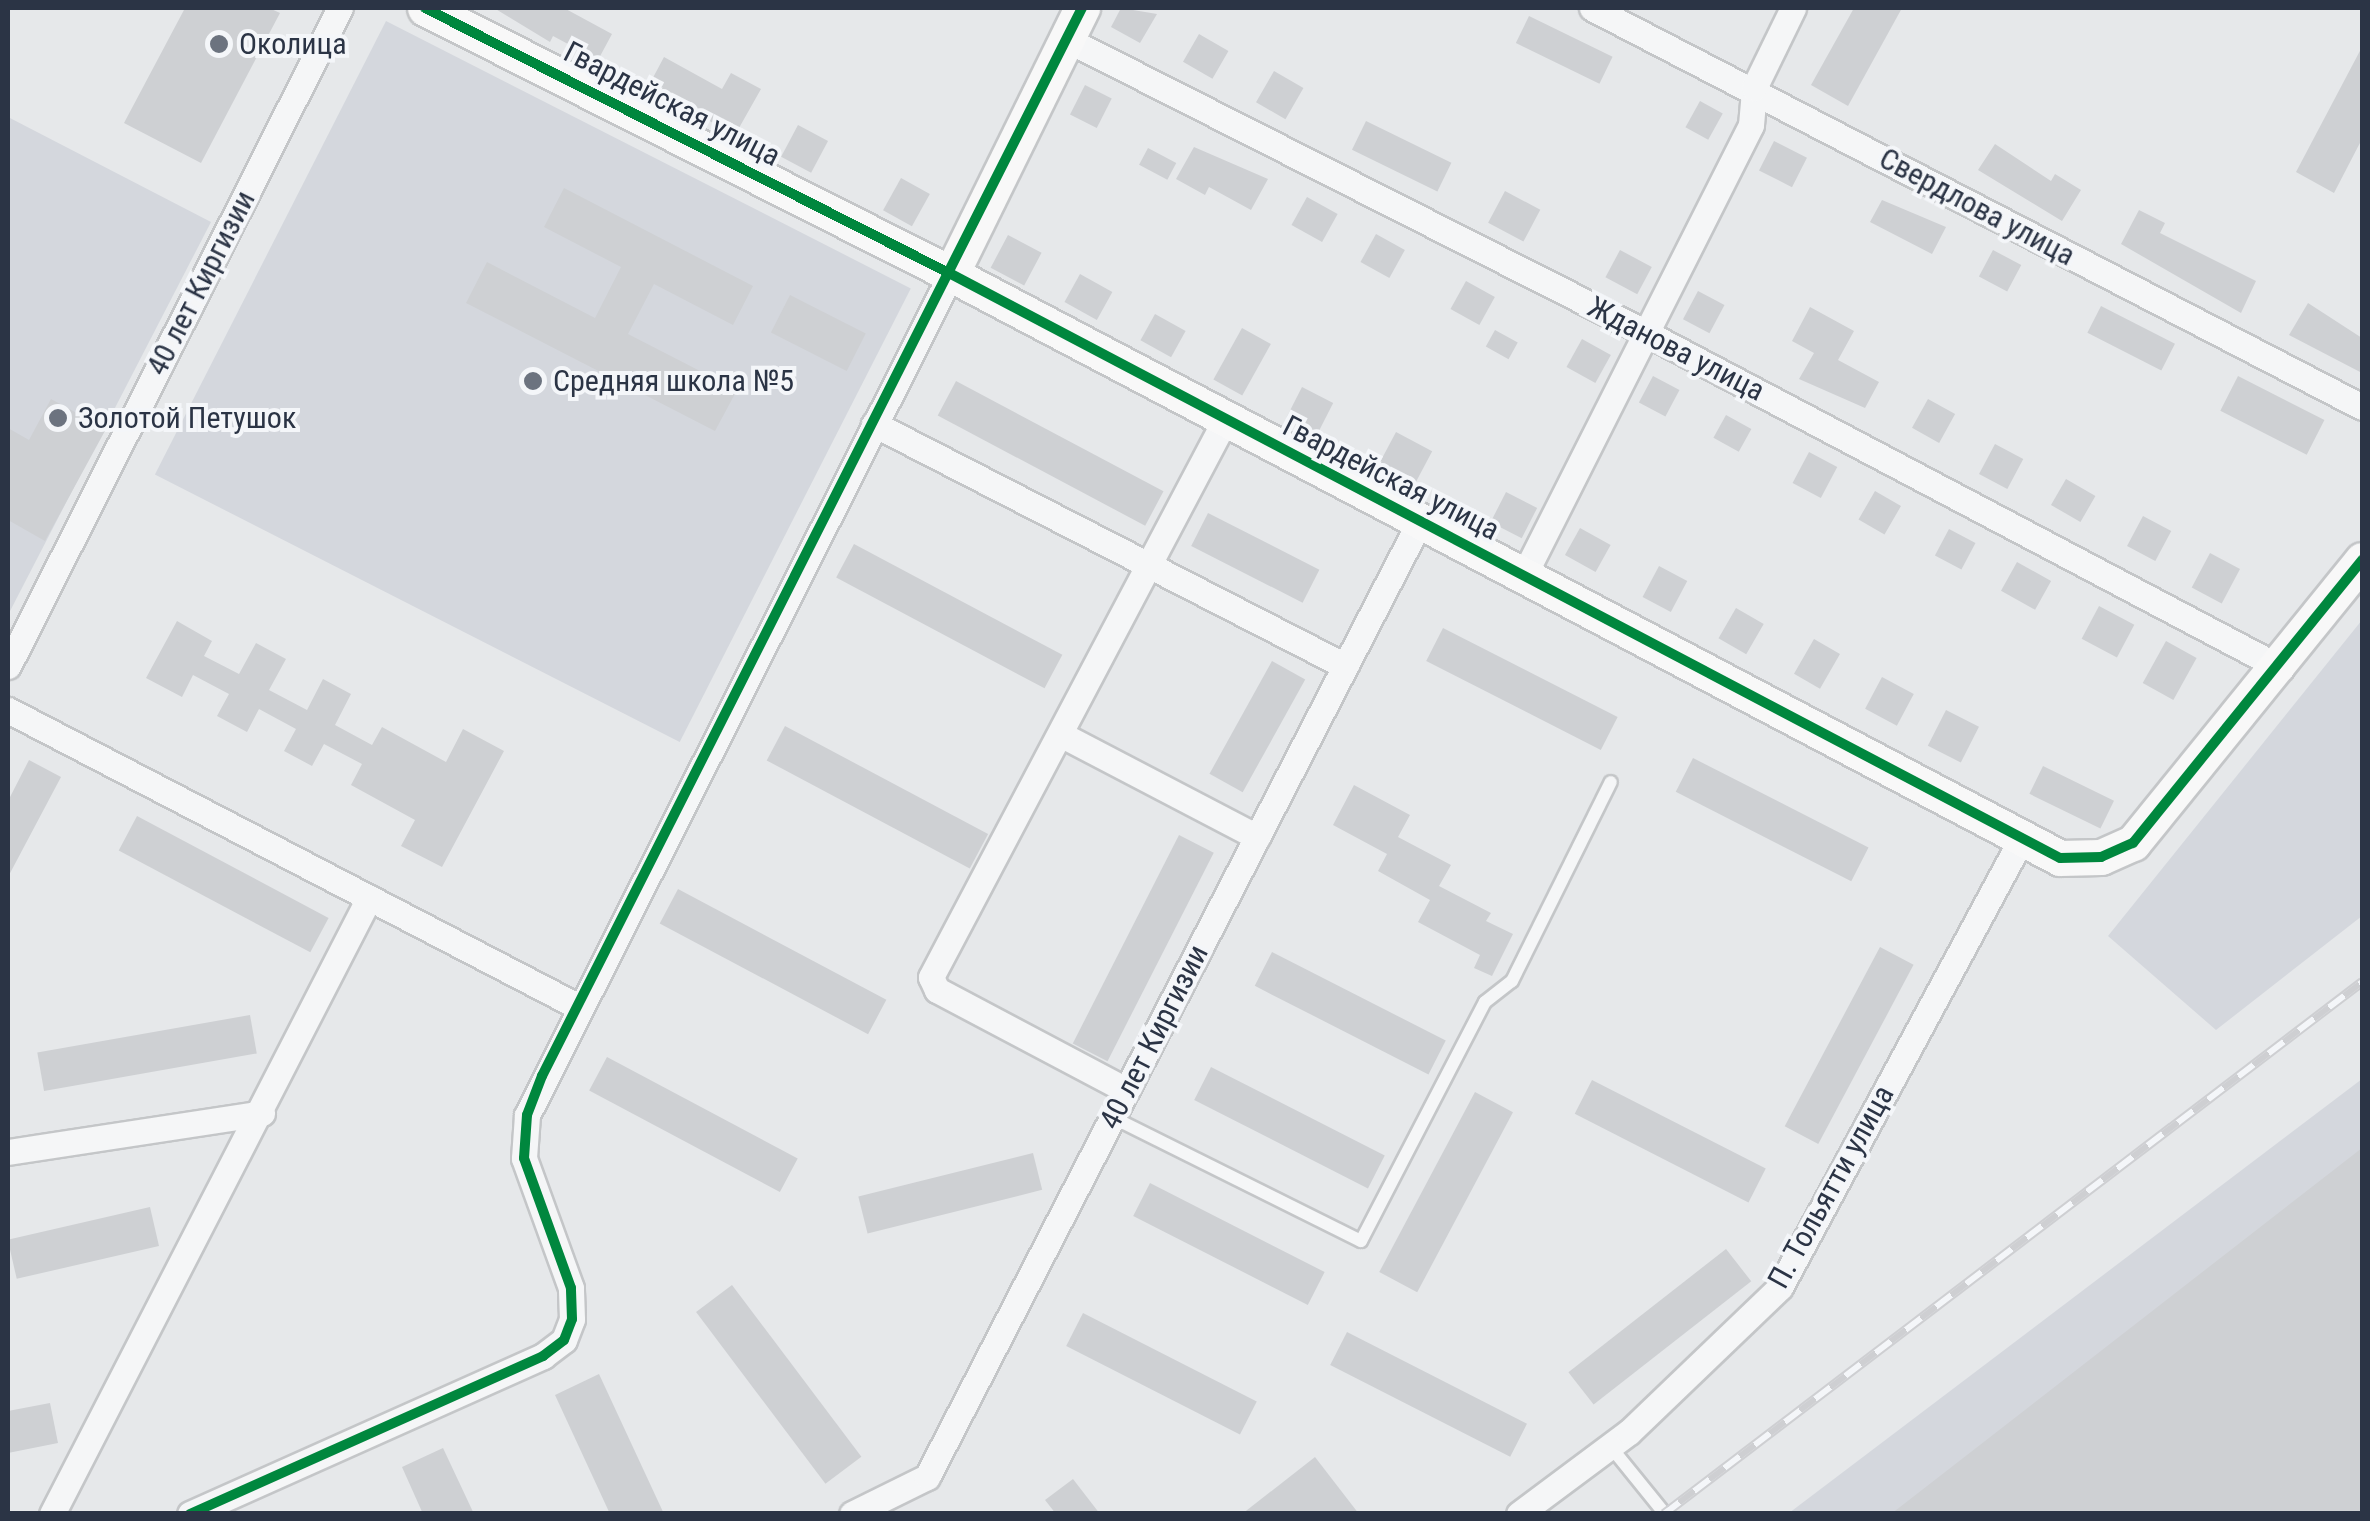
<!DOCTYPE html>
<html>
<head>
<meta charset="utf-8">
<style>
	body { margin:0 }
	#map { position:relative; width:2370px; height:1521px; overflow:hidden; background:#e6e8ea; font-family:"Roboto Condensed",sans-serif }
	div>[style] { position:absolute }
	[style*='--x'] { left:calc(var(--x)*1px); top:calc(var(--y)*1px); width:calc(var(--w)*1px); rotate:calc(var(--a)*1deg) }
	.built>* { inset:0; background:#d4d7dd; transform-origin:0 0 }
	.building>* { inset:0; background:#ced0d3; transform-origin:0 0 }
	.roads { filter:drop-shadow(2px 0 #c4c6c8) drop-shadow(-2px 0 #c4c6c8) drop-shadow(0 2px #c4c6c8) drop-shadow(0 -2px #c4c6c8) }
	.lane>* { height:12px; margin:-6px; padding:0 6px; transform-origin:6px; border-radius:6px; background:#f5f6f7 }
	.street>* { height:25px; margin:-12.5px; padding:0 12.5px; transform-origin:12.5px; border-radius:12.5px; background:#f5f6f7 }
	.secondary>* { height:35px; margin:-17.5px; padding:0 17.5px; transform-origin:17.5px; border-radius:17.5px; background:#f8f8f8 }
	.rail>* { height:10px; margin-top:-5px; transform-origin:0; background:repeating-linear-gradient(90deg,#f4f6f9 0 19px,#cecfd2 0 38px); box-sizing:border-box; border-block:2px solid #cecfd2 }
	.cycleway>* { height:10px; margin:-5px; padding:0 5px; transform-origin:5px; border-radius:5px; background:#00873e }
	.dots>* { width:28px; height:28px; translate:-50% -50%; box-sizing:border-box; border:5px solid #f4f6f9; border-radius:50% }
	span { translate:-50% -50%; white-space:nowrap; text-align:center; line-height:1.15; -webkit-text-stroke:8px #f4f6f9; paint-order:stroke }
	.poi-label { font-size:30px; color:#2b3445 }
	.left { translate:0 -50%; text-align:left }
	.street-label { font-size:30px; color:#2b3445 }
	.frame { position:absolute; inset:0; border:10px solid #2b3445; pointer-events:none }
</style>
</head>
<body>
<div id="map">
	<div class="built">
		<div style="left:386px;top:21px;width:589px;height:509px;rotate:27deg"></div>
		<div style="clip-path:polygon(8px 117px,211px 222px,8px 615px)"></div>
		<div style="clip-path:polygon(2362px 620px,2362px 916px,2216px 1030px,2108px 936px)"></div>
		<div style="clip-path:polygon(2362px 1079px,2362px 1513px,1789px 1513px)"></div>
	</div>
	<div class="building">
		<div style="clip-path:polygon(185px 8px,269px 8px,280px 13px,201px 163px,124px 123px)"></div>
		<div style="clip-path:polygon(494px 8px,564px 8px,612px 34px,598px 60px,553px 36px,550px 42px)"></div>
		<div style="clip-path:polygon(1121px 8px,1157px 14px,1140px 43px,1111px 27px)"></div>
		<div style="clip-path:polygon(1854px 8px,1902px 8px,1848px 106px,1811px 85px)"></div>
		<div style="left:1529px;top:16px;width:93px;height:30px;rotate:26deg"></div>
		<div style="left:1199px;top:34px;width:34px;height:32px;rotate:30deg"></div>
		<div style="clip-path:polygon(2362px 47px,2362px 139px,2334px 193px,2296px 172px)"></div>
		<div style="clip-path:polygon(664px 57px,722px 89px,731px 73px,761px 89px,735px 135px,648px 87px)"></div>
		<div style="left:1274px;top:71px;width:34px;height:36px;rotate:30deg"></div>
		<div style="left:1085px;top:85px;width:30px;height:33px;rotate:27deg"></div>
		<div style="left:1700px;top:101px;width:26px;height:30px;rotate:29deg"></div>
		<div style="left:1366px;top:121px;width:95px;height:32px;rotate:26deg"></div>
		<div style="left:798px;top:125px;width:34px;height:36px;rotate:28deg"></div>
		<div style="left:1774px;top:141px;width:37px;height:33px;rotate:27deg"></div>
		<div style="clip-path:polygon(1995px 144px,2051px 181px,2055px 174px,2081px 190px,2062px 221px,1978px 170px)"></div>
		<div style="clip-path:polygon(1194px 147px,1268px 179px,1251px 210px,1209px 187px,1205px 195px,1176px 179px)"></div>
		<div style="left:1148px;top:148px;width:32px;height:19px;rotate:28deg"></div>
		<div style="left:901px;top:178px;width:33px;height:37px;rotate:29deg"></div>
		<div style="clip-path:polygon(564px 188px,753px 286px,733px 325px,654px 284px,628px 334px,737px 390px,715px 431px,466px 303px,487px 262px,595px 318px,621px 267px,544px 227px)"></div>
		<div style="left:1505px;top:191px;width:40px;height:36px;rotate:28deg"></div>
		<div style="left:1307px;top:197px;width:35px;height:32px;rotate:29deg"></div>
		<div style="clip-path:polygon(1882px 200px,1946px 227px,1932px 254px,1870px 222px)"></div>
		<div style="clip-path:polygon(2139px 210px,2165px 223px,2160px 233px,2256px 281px,2241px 313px,2121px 244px)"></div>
		<div style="left:1376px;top:234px;width:33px;height:32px;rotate:29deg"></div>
		<div style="left:1008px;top:235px;width:38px;height:37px;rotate:28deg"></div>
		<div style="left:1620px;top:250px;width:36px;height:31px;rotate:28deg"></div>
		<div style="left:1993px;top:250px;width:32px;height:30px;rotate:28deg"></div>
		<div style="left:1080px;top:274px;width:37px;height:32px;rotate:29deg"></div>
		<div style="left:1466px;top:281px;width:33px;height:32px;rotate:29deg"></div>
		<div style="left:1698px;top:291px;width:30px;height:32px;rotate:28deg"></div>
		<div style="left:790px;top:295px;width:85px;height:42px;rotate:27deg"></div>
		<div style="clip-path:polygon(2308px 303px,2362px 338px,2362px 373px,2289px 335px)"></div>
		<div style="left:2101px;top:306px;width:83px;height:30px;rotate:27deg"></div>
		<div style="clip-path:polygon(1810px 307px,1854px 331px,1838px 360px,1879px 382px,1865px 408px,1799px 379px,1814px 353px,1792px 341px)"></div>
		<div style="left:1155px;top:314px;width:35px;height:30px;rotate:29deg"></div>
		<div style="left:1242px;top:328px;width:33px;height:59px;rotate:29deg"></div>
		<div style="left:1495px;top:330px;width:26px;height:19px;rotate:29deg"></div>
		<div style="left:1582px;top:339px;width:33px;height:32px;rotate:29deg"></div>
		<div style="left:1653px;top:376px;width:30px;height:30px;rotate:28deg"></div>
		<div style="left:2238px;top:376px;width:97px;height:39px;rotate:27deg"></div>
		<div style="left:956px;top:381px;width:235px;height:39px;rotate:28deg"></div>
		<div style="left:1302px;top:387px;width:35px;height:34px;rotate:27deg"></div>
		<div style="clip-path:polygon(51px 399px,106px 429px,45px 541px,8px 520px,8px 428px,29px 440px)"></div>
		<div style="left:1928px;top:399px;width:31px;height:33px;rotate:29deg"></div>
		<div style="left:1726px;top:415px;width:29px;height:26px;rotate:29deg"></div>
		<div style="left:1396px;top:432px;width:41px;height:39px;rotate:28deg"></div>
		<div style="left:1995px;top:444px;width:32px;height:34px;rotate:28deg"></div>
		<div style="left:1809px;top:452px;width:32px;height:35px;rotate:28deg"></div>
		<div style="left:2066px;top:479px;width:34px;height:30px;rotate:30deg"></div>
		<div style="left:1875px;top:491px;width:30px;height:33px;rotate:30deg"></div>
		<div style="left:1506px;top:492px;width:35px;height:34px;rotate:27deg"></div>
		<div style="left:1208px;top:513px;width:125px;height:37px;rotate:27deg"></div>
		<div style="left:2143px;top:516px;width:32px;height:34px;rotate:28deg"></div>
		<div style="left:1580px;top:528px;width:35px;height:31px;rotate:29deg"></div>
		<div style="left:1949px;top:529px;width:30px;height:30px;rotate:28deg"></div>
		<div style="left:854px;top:544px;width:236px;height:38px;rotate:28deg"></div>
		<div style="left:2210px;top:553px;width:34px;height:39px;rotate:28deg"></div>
		<div style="left:2017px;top:562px;width:39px;height:33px;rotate:29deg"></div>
		<div style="left:1659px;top:566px;width:32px;height:35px;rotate:28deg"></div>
		<div style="left:2099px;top:606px;width:40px;height:37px;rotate:28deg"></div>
		<div style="left:1736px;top:608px;width:32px;height:35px;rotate:30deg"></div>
		<div style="clip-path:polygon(177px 621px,212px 641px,204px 656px,239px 674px,256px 643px,286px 659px,269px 690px,307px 710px,323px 679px,351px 694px,335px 725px,372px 745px,382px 727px,446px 762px,463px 729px,504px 751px,442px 867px,401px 846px,415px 820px,351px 785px,362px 764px,324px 744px,312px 766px,284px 751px,296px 729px,259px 709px,247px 732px,217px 716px,229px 694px,193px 675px,182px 697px,146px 678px)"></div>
		<div style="left:1443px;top:628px;width:196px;height:37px;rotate:27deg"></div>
		<div style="left:1814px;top:639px;width:30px;height:40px;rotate:30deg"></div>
		<div style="left:2166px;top:641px;width:35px;height:48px;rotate:29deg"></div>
		<div style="left:1272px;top:661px;width:38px;height:129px;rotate:29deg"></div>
		<div style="left:1882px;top:677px;width:36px;height:36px;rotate:28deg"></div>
		<div style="left:1946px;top:710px;width:37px;height:40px;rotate:27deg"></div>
		<div style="left:785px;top:726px;width:230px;height:39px;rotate:28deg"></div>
		<div style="left:1693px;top:758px;width:197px;height:38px;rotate:27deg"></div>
		<div style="clip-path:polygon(29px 760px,61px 777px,8px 877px,8px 801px)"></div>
		<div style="left:2043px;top:766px;width:79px;height:31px;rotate:26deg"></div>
		<div style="clip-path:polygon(1354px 785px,1410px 815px,1398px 837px,1451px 865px,1439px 886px,1491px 913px,1486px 921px,1513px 934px,1492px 976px,1474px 968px,1480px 955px,1418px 922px,1430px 900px,1378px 871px,1387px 854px,1333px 825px)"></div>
		<div style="left:137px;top:816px;width:217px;height:39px;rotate:28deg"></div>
		<div style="left:1179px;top:835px;width:39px;height:234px;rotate:27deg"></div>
		<div style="left:678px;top:889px;width:236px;height:39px;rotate:28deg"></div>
		<div style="left:1880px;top:947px;width:38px;height:203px;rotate:28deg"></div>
		<div style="left:1272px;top:952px;width:195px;height:38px;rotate:27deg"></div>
		<div style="left:250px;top:1015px;width:39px;height:216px;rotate:80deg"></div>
		<div style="left:607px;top:1057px;width:216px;height:38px;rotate:28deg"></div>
		<div style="left:1211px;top:1067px;width:195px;height:37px;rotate:27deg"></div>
		<div style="left:1592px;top:1080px;width:195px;height:38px;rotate:27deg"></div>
		<div style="left:1475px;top:1092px;width:43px;height:204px;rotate:28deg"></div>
		<div style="clip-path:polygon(2362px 1148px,2362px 1514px,1891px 1514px)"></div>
		<div style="left:1033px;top:1153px;width:38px;height:180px;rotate:76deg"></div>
		<div style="left:1150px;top:1183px;width:196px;height:37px;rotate:27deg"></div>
		<div style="left:150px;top:1207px;width:40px;height:146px;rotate:77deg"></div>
		<div style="left:1726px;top:1249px;width:41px;height:200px;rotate:52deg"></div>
		<div style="left:732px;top:1285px;width:215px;height:45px;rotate:53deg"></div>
		<div style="left:1083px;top:1313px;width:195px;height:37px;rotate:27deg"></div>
		<div style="left:1347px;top:1332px;width:202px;height:37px;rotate:27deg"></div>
		<div style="clip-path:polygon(599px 1374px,664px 1514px,610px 1514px,555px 1395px)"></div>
		<div style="clip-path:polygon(50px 1403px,58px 1443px,8px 1453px,8px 1411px)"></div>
		<div style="clip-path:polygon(443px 1448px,474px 1514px,423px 1514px,402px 1467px)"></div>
		<div style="clip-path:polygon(1315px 1457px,1359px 1514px,1242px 1514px)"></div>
		<div style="clip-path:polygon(1073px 1479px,1100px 1514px,1056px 1514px,1045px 1500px)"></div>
	</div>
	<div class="roads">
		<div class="lane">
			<div style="--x:1112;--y:1117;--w:278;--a:26.5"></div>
			<div style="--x:1361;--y:1241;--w:269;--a:-62.6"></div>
			<div style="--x:1485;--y:1002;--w:34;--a:-38"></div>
			<div style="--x:1512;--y:981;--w:222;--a:-63.6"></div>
			<div style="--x:1610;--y:1446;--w:87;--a:51"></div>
		</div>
		<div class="street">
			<div style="--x:1592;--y:8;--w:867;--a:27.39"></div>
			<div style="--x:1066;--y:39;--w:652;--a:26.88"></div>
			<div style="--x:1648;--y:334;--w:716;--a:27.82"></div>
			<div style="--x:874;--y:424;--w:530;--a:27.19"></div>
			<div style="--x:1524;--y:575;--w:504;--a:-63.23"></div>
			<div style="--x:1751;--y:125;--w:37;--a:-85"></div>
			<div style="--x:1754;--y:88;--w:89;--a:-64"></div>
			<div style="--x:8;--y:666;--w:737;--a:-63.23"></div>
			<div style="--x:8;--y:710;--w:641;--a:27.48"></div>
			<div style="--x:1064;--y:736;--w:218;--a:27.6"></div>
			<div style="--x:1126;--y:1090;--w:214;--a:-152.1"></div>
			<div style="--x:937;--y:990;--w:14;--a:-115"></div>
			<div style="--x:931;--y:977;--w:630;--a:-62.17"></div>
			<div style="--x:8;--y:1152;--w:257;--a:-8.7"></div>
			<div style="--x:52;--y:1514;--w:693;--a:-62.77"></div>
			<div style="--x:190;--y:1514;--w:387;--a:-24.1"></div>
			<div style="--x:543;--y:1356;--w:26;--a:-37"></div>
			<div style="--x:564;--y:1340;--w:22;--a:-69"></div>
			<div style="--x:572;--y:1319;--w:31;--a:-92"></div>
			<div style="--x:571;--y:1288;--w:138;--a:-109.9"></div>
			<div style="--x:524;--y:1158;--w:43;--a:-86"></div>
			<div style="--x:527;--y:1115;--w:942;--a:-63.24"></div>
			<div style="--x:852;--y:1514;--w:84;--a:-26.3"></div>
			<div style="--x:927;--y:1477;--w:1073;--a:-62.72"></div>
			<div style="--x:1519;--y:1514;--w:137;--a:-36.7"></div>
			<div style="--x:1629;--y:1432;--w:209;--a:-43.8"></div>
			<div style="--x:1780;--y:1287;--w:510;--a:-61.68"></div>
		</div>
		<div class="secondary">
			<div style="--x:425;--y:8;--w:589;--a:26.83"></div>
			<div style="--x:951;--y:274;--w:1253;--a:27.77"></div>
			<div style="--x:2060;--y:858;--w:41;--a:-1.4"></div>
			<div style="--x:2101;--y:857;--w:35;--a:-24"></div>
			<div style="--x:2133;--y:843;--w:364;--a:-51"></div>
			<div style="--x:951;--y:274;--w:297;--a:-63.8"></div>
		</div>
	</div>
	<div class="rail">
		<div style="--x:1664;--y:1514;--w:878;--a:-37.31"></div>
	</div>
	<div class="cycleway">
		<div style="--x:425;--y:8;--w:589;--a:26.83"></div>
		<div style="--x:951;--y:274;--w:1253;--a:27.77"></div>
		<div style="--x:2060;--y:858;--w:41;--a:-1.4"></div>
		<div style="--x:2101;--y:857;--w:35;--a:-24"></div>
		<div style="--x:2133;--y:843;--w:364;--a:-51"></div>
		<div style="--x:190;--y:1514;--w:387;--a:-24.1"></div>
		<div style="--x:543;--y:1356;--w:26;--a:-37"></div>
		<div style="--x:564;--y:1340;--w:22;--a:-69"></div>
		<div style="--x:572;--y:1319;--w:31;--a:-92"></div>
		<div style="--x:571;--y:1288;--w:138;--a:-109.9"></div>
		<div style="--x:524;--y:1158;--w:43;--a:-86"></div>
		<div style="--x:527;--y:1115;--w:42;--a:-69"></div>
		<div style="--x:542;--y:1076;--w:1197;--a:-63.18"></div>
	</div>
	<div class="dots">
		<div style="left:219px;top:44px;background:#6c737f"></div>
		<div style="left:533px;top:381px;background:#6c737f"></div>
		<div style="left:58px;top:418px;background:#6c737f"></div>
	</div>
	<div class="poi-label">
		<span class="left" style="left:239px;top:44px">Околица</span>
		<span class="left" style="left:553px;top:381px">Средняя школа №5</span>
		<span class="left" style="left:78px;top:418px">Золотой Петушок</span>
	</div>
	<div class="street-label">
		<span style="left:672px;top:104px;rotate:27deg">Гвардейская улица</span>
		<span style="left:1977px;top:207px;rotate:28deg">Свердлова улица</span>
		<span style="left:201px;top:283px;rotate:-63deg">40 лет Киргизии</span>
		<span style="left:1676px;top:349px;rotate:27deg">Жданова улица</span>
		<span style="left:1391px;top:478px;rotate:27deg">Гвардейская улица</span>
		<span style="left:1154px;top:1037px;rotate:-63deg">40 лет Киргизии</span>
		<span style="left:1831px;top:1187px;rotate:-61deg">П. Тольятти улица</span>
	</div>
	<div class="frame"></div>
</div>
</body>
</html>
